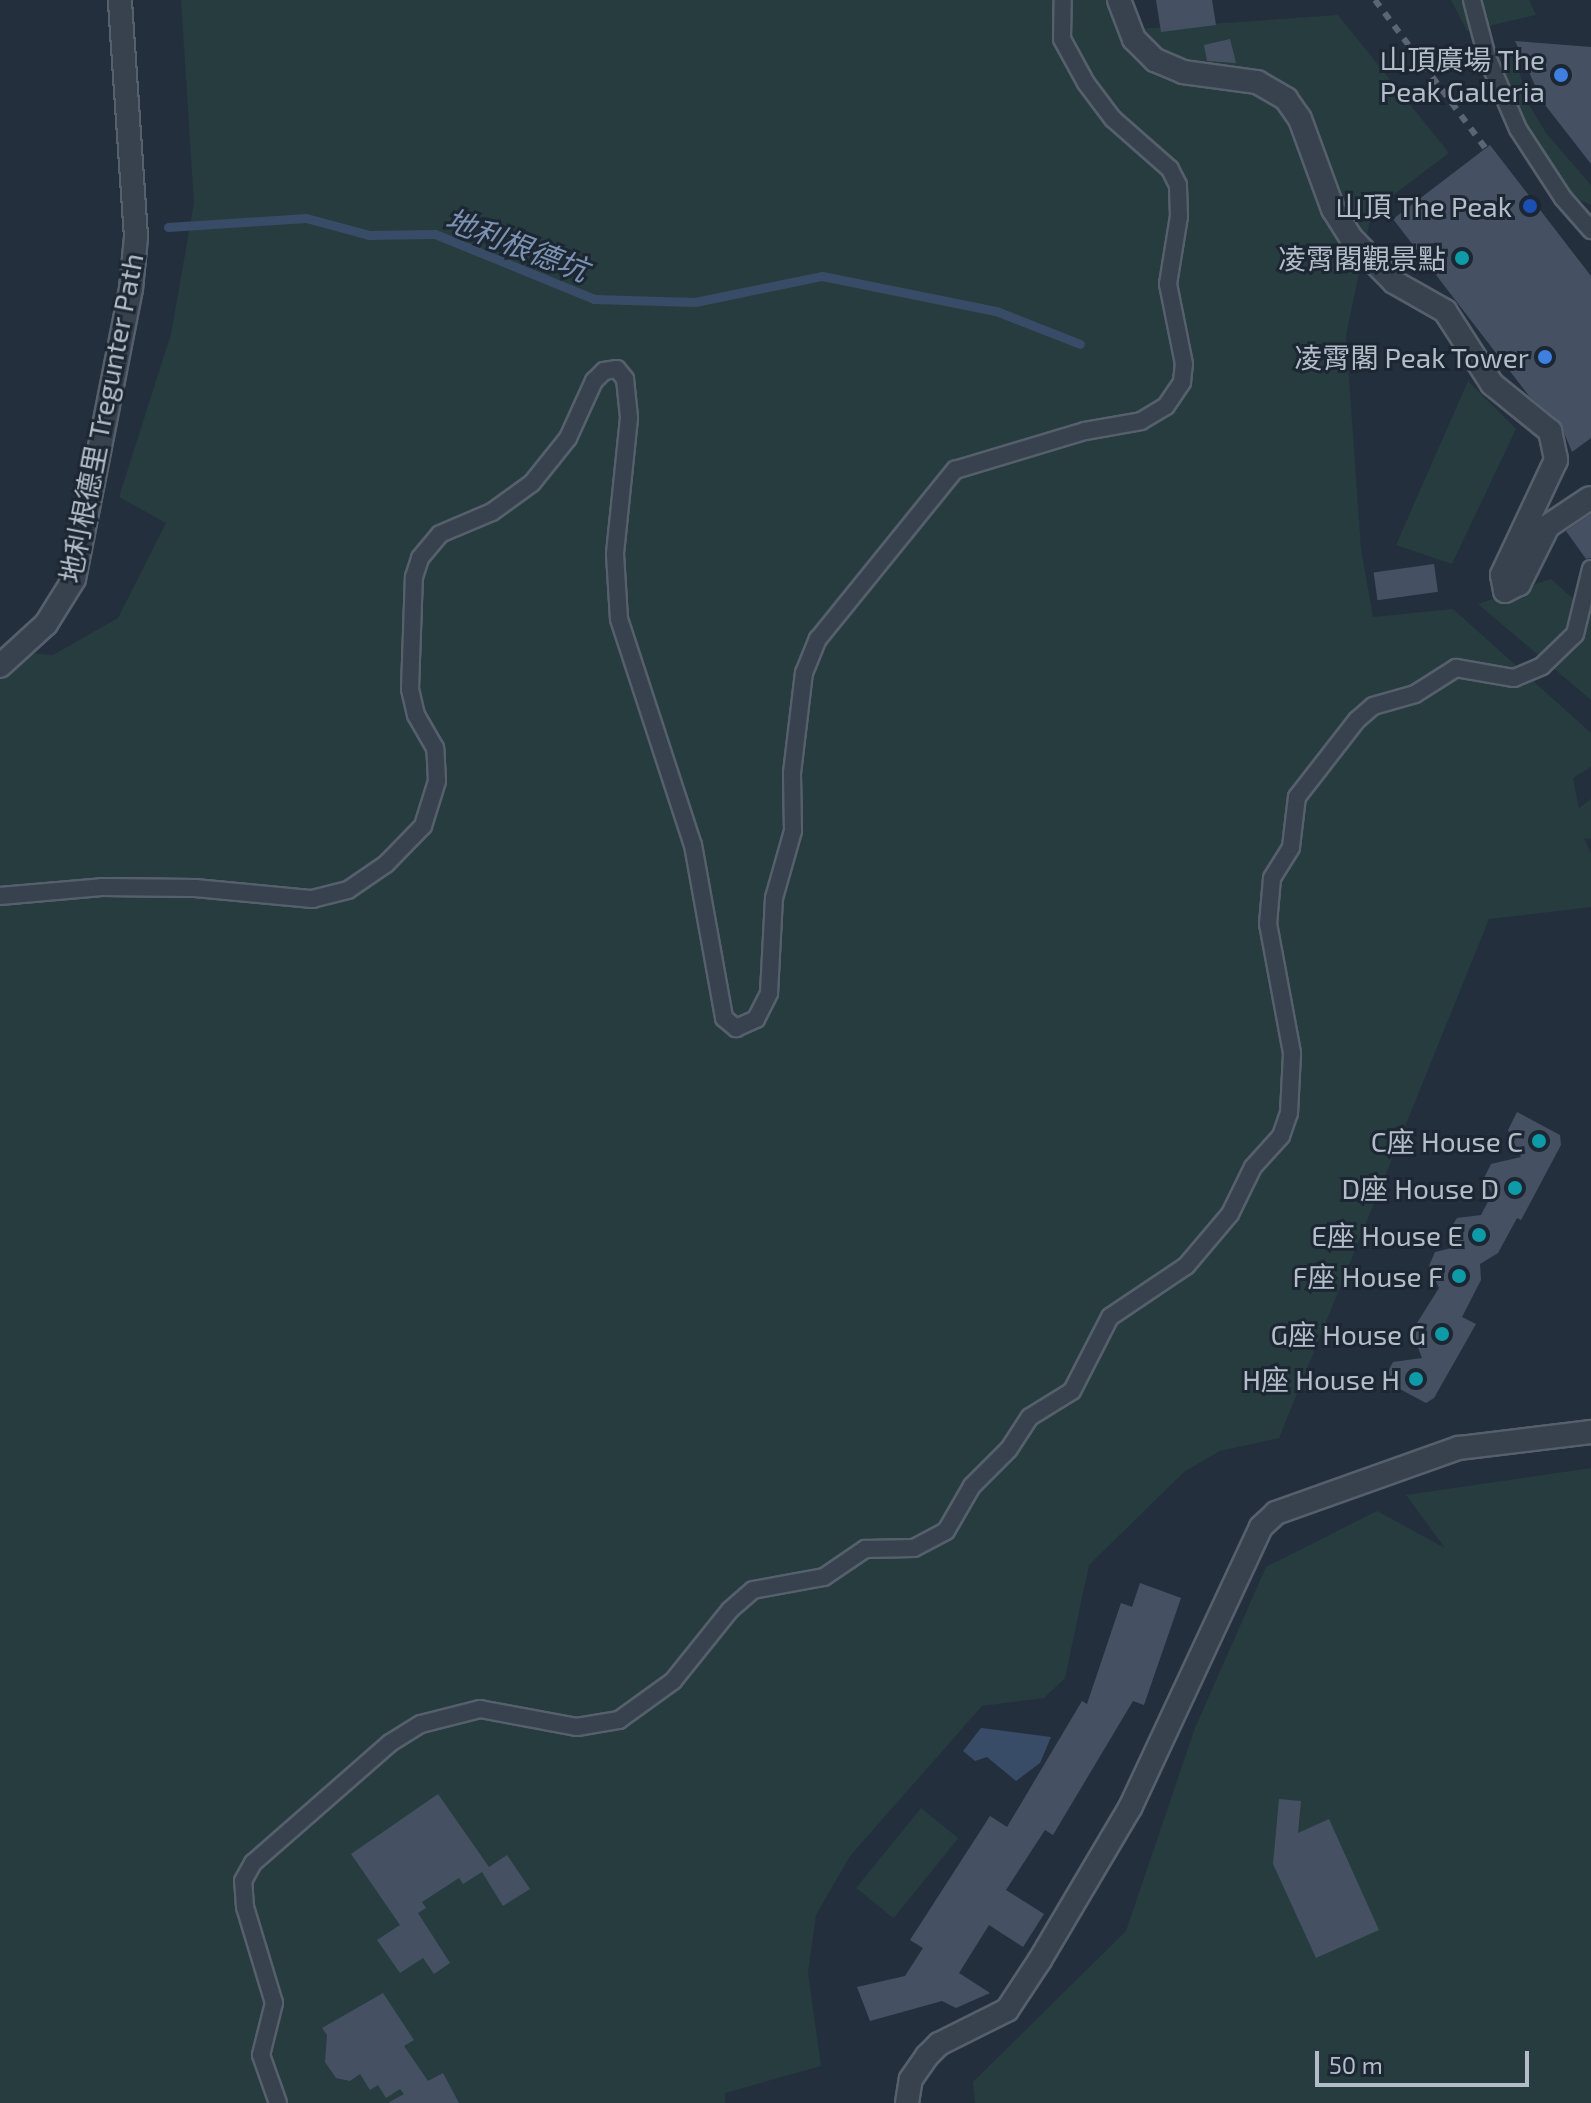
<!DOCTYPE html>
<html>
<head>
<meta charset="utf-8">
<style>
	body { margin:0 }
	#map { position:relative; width:1591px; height:2103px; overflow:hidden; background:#242f3e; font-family:"Exo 2","Noto Sans TC",sans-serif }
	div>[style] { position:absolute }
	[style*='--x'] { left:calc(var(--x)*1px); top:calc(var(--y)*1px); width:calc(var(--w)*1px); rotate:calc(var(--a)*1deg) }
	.green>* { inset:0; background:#263c3f; transform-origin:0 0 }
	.water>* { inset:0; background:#394c67 }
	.stream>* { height:9px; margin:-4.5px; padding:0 4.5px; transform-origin:4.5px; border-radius:4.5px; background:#394c67 }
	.building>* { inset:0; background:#455162; transform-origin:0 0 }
	.roads { filter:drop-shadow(2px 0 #565f6c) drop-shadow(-2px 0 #565f6c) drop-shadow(0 2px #565f6c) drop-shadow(0 -2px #565f6c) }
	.pedestrian>* { height:16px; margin:-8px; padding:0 8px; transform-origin:8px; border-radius:8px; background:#38414e }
	.minor>* { height:22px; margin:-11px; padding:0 11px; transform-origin:11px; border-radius:11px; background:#38414e }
	.rail>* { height:6px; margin-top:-3px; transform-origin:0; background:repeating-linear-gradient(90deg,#5a6575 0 8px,transparent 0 16px) }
	.dots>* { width:22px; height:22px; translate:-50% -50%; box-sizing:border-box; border:4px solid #1d2633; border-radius:50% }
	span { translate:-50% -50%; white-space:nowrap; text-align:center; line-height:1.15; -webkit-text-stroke:6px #1d2633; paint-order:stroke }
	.poi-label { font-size:28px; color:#b4bcc9 }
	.right { translate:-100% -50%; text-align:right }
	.street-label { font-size:28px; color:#b4bcc9 }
	.water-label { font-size:30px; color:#7c92b1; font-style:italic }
	.scale { position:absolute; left:1315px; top:2051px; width:214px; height:36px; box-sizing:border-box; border:4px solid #b4bcc9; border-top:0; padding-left:10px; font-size:24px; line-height:28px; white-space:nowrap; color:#b4bcc9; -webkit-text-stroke:6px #1d2633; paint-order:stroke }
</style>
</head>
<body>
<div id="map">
	<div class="green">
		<div style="clip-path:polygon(181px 0,1113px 0,1124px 30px,1338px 15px,1449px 153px,1372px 211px,1346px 335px,1361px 549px,1373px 617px,1453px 609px,1591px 733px,1591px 767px,1573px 778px,1579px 808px,1591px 799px,1591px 839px,1584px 838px,1591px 853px,1591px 907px,1489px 919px,1279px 1438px,1220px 1451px,1184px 1472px,1089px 1565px,1065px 1678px,1044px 1698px,982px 1706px,850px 1856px,816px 1915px,808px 1973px,821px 2066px,725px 2093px,725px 2103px,0 2103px,0 657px,12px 652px,53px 655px,118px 618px,166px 523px,119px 497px,171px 334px,194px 203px)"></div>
		<div style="clip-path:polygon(1451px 0,1529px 0,1536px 15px,1467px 31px)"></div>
		<div style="clip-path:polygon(1513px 48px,1522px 82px,1518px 86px,1546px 133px,1591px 185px,1591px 205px,1575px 198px,1561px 181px,1513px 102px,1489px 49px)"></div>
		<div style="clip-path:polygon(1468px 381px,1516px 429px,1452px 564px,1396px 545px)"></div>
		<div style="clip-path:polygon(1551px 579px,1591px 615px,1591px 700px,1478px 604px)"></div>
		<div style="clip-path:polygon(1591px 1468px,1591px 2103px,975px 2103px,973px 2082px,1126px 1931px,1195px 1728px,1266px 1567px,1377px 1511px,1445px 1548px,1406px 1495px)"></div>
		<div style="left:921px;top:1808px;width:48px;height:103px;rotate:39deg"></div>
	</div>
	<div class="water">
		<div style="clip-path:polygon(981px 1728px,982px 1728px,1051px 1737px,1040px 1763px,1016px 1781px,987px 1757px,975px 1761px,963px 1751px)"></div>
	</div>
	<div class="stream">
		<div style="--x:168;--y:227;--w:138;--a:-3.7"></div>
		<div style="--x:306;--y:218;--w:65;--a:15.1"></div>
		<div style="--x:369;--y:235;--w:66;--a:-0.9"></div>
		<div style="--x:435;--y:234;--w:172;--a:22.2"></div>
		<div style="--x:594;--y:299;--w:101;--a:1.7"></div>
		<div style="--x:695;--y:302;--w:130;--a:-11.6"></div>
		<div style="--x:822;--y:276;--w:177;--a:11.4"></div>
		<div style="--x:996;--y:311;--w:90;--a:21.4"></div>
	</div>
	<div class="building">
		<div style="clip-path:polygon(1156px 0,1212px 0,1216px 25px,1161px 32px)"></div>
		<div style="clip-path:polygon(1230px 39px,1236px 63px,1207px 61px,1204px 45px)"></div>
		<div style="clip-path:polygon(1515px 41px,1591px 47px,1591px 164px,1542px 101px)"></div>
		<div style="clip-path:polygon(1490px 145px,1591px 276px,1591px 438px,1572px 452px,1559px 421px,1529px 396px,1393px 219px)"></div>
		<div style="clip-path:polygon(1591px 514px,1591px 558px,1586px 559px,1566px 531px)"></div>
		<div style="left:1434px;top:564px;width:28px;height:61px;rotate:82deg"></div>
		<div style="clip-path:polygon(1517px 1112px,1560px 1135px,1561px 1145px,1521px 1220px,1517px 1218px,1498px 1253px,1480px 1264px,1481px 1280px,1462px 1317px,1476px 1324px,1434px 1398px,1426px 1403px,1383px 1380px,1393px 1362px,1422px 1358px,1412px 1331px,1439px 1288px,1429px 1266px,1435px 1252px,1456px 1247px,1449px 1231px,1457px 1218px,1481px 1215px,1492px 1194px,1484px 1178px,1491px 1164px,1521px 1157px,1508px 1130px)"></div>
		<div style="clip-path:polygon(1140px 1583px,1181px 1598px,1144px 1705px,1133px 1701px,1053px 1835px,1045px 1830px,1006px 1890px,1044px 1914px,1023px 1947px,989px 1925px,959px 1973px,990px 1993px,956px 2008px,942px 2001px,870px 2021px,857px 1987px,905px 1976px,923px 1948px,910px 1940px,990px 1816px,1007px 1827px,1082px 1701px,1087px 1704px,1121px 1603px,1132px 1607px)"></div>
		<div style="clip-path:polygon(438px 1794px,489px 1867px,507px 1855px,530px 1889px,503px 1906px,482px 1872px,463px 1884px,459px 1878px,422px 1902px,426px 1908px,418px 1913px,450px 1963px,434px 1974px,423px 1958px,400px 1973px,377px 1940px,400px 1925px,351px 1854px)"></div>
		<div style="clip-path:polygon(1279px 1799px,1301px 1801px,1298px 1833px,1329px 1819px,1379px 1930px,1316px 1958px,1273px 1864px)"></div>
		<div style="clip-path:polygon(383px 1993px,414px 2040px,404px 2046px,428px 2081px,443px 2073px,459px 2103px,388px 2103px,404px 2094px,400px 2089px,386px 2098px,378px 2085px,370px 2090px,360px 2074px,350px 2081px,336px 2078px,325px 2062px,327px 2035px,322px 2028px)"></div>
	</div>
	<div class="roads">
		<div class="pedestrian">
			<div style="--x:1472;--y:0;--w:59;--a:75.3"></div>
			<div style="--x:1487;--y:57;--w:78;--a:66.7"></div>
			<div style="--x:1518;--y:129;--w:82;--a:56.9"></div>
			<div style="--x:1563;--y:198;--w:43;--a:48.8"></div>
			<div style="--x:0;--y:896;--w:102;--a:-5"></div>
			<div style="--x:102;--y:887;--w:93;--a:0.6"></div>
			<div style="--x:195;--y:888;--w:118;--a:5.4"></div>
			<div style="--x:312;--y:899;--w:37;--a:-14"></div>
			<div style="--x:348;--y:890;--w:46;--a:-34.4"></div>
			<div style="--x:386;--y:864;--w:53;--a:-45.8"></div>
			<div style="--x:423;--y:826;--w:47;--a:-72.7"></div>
			<div style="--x:437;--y:781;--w:33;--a:-93"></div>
			<div style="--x:435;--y:748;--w:38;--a:-120"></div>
			<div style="--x:416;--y:715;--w:27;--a:-103"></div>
			<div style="--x:410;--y:689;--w:112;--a:-88"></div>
			<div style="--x:414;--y:577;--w:20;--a:-72"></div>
			<div style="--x:420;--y:558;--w:31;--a:-50"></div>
			<div style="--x:440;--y:534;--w:56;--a:-22.9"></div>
			<div style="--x:492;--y:512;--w:49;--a:-35.9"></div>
			<div style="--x:532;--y:483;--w:58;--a:-51.3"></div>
			<div style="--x:568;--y:438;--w:63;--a:-65.5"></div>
			<div style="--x:594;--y:381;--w:14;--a:-45"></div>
			<div style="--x:604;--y:371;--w:13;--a:-9"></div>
			<div style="--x:617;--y:369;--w:13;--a:51"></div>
			<div style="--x:625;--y:379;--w:39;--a:84"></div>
			<div style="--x:629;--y:418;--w:137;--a:95.9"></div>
			<div style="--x:615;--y:554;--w:65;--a:86.5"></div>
			<div style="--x:619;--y:619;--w:238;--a:71.9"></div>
			<div style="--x:693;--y:845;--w:176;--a:79.8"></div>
			<div style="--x:724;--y:1018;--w:16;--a:40"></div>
			<div style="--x:736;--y:1028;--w:22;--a:-24"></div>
			<div style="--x:756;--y:1019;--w:29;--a:-63"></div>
			<div style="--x:769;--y:993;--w:95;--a:-87"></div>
			<div style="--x:774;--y:898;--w:70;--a:-74.2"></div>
			<div style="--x:793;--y:831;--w:58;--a:-91"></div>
			<div style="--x:792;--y:773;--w:101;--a:-83.2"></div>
			<div style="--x:804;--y:673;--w:37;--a:-68"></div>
			<div style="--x:818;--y:639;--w:218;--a:-51"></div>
			<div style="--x:955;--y:470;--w:136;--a:-16.7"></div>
			<div style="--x:1085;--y:431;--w:57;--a:-10.1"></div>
			<div style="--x:1141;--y:421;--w:29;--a:-31"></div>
			<div style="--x:1166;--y:406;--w:29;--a:-56"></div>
			<div style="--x:1182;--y:382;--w:18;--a:-84"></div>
			<div style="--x:1184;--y:364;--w:82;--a:-101.3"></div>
			<div style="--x:1168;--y:284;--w:69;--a:-80.8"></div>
			<div style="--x:1179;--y:216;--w:31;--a:-92"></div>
			<div style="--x:1178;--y:185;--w:18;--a:-117"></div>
			<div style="--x:1170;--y:169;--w:76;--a:-138.7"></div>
			<div style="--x:1113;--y:119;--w:45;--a:-126.9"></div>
			<div style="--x:1086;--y:83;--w:50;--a:-118.6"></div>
			<div style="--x:1062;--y:39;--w:39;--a:-89"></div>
			<div style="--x:278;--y:2103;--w:51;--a:-109.5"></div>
			<div style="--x:261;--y:2055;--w:54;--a:-76"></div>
			<div style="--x:274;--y:2003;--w:100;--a:-106.8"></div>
			<div style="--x:245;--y:1907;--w:26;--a:-94"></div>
			<div style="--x:243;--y:1881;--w:21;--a:-61"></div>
			<div style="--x:253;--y:1863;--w:182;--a:-41.2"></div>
			<div style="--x:390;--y:1743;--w:36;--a:-32"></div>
			<div style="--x:421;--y:1724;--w:61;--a:-14.3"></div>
			<div style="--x:480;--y:1709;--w:99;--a:10.5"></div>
			<div style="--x:577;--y:1727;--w:43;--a:-9.5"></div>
			<div style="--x:619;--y:1720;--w:67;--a:-35.8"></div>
			<div style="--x:673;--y:1681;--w:91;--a:-51.2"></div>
			<div style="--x:730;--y:1610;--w:30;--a:-41"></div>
			<div style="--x:753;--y:1590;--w:72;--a:-10.4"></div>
			<div style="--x:824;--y:1577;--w:50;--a:-34.3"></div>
			<div style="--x:865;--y:1549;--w:49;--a:-1.2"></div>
			<div style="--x:914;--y:1548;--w:36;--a:-28"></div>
			<div style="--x:946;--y:1531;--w:52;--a:-60"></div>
			<div style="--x:972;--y:1486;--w:52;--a:-45"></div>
			<div style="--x:1009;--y:1449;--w:38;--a:-57"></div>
			<div style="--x:1030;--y:1417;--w:49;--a:-31.8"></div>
			<div style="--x:1072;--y:1391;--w:83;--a:-62.8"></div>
			<div style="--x:1110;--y:1317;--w:92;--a:-33.9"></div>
			<div style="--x:1186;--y:1266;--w:68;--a:-49.8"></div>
			<div style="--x:1230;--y:1214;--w:52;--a:-63.9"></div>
			<div style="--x:1253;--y:1167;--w:42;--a:-47.9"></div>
			<div style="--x:1281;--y:1136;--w:24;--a:-71"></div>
			<div style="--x:1289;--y:1113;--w:60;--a:-87.1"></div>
			<div style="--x:1292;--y:1053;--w:131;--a:-100.5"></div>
			<div style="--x:1268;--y:924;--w:46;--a:-85"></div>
			<div style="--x:1272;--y:878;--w:36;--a:-58"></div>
			<div style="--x:1291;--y:847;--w:50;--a:-83.2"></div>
			<div style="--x:1297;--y:797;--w:98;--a:-52.1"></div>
			<div style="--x:1357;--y:720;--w:21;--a:-41"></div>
			<div style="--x:1373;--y:706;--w:44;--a:-15.9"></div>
			<div style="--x:1415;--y:694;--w:49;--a:-32.4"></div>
			<div style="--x:1456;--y:668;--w:59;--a:9.8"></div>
			<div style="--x:1514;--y:678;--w:30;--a:-23"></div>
			<div style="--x:1542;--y:666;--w:46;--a:-44.1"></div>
			<div style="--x:1575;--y:634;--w:67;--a:-76.2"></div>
		</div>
		<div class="minor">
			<div style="--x:1119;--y:0;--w:42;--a:69"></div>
			<div style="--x:1134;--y:39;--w:30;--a:45"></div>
			<div style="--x:1155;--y:60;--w:30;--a:23"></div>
			<div style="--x:1183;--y:72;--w:75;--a:7.7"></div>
			<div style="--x:1257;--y:82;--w:34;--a:30"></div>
			<div style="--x:1286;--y:99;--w:24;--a:55"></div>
			<div style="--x:1300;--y:119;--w:96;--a:69.9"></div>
			<div style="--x:1333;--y:209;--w:36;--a:58"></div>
			<div style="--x:1352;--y:239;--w:60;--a:45.7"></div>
			<div style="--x:1394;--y:282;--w:59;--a:29.6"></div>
			<div style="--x:1445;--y:311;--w:87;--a:57.2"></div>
			<div style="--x:1492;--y:384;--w:75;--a:39"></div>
			<div style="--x:1550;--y:431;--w:30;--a:78"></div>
			<div style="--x:1556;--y:460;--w:127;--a:115.2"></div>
			<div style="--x:1502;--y:575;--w:16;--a:79"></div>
			<div style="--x:1505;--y:591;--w:16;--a:-27"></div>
			<div style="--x:1519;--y:584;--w:65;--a:-63.4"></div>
			<div style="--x:1548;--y:526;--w:50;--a:-33.7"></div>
			<div style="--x:0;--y:666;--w:62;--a:-42.4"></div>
			<div style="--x:46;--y:624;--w:53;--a:-58.1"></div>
			<div style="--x:74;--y:579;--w:296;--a:-78.9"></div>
			<div style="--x:131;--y:289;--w:52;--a:-84.5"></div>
			<div style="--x:136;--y:237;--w:238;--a:-93.9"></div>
			<div style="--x:907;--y:2103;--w:24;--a:-81"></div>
			<div style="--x:911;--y:2079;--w:28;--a:-55"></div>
			<div style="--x:927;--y:2056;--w:17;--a:-45"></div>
			<div style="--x:939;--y:2044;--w:76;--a:-26.6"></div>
			<div style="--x:1007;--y:2010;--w:60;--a:-56.6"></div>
			<div style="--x:1040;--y:1960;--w:177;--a:-59.4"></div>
			<div style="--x:1130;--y:1808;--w:310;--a:-65"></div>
			<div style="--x:1261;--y:1527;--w:21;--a:-43"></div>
			<div style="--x:1276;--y:1513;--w:194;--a:-19.6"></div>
			<div style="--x:1459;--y:1448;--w:133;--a:-6.9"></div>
		</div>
	</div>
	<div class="rail">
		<div style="--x:1375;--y:0;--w:186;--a:53.3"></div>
	</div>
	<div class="dots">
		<div style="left:1561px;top:75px;background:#3f7fe0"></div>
		<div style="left:1530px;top:206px;background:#1a4fb4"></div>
		<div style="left:1462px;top:258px;background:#0f9aa8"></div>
		<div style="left:1545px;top:357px;background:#3f7fe0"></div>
		<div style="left:1539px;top:1141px;background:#0f9aa8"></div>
		<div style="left:1515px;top:1188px;background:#0f9aa8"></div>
		<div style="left:1479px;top:1235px;background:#0f9aa8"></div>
		<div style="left:1459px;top:1276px;background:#0f9aa8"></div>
		<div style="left:1442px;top:1334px;background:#0f9aa8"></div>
		<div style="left:1416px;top:1379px;background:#0f9aa8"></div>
	</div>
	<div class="poi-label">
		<span class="right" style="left:1545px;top:75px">山頂廣場 The<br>Peak Galleria</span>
		<span class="right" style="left:1512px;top:206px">山頂 The Peak</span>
		<span class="right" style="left:1446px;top:258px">凌霄閣觀景點</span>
		<span class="right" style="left:1529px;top:357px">凌霄閣 Peak Tower</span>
		<span class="right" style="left:1523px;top:1141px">C座 House C</span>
		<span class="right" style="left:1499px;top:1188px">D座 House D</span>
		<span class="right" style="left:1463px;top:1235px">E座 House E</span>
		<span class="right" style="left:1443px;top:1276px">F座 House F</span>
		<span class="right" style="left:1426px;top:1334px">G座 House G</span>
		<span class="right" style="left:1400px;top:1379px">H座 House H</span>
	</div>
	<div class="street-label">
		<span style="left:101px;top:418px;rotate:-79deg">地利根德里 Tregunter Path</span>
	</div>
	<div class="water-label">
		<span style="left:517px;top:244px;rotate:21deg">地利根德坑</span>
	</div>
	<div class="scale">50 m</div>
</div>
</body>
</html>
